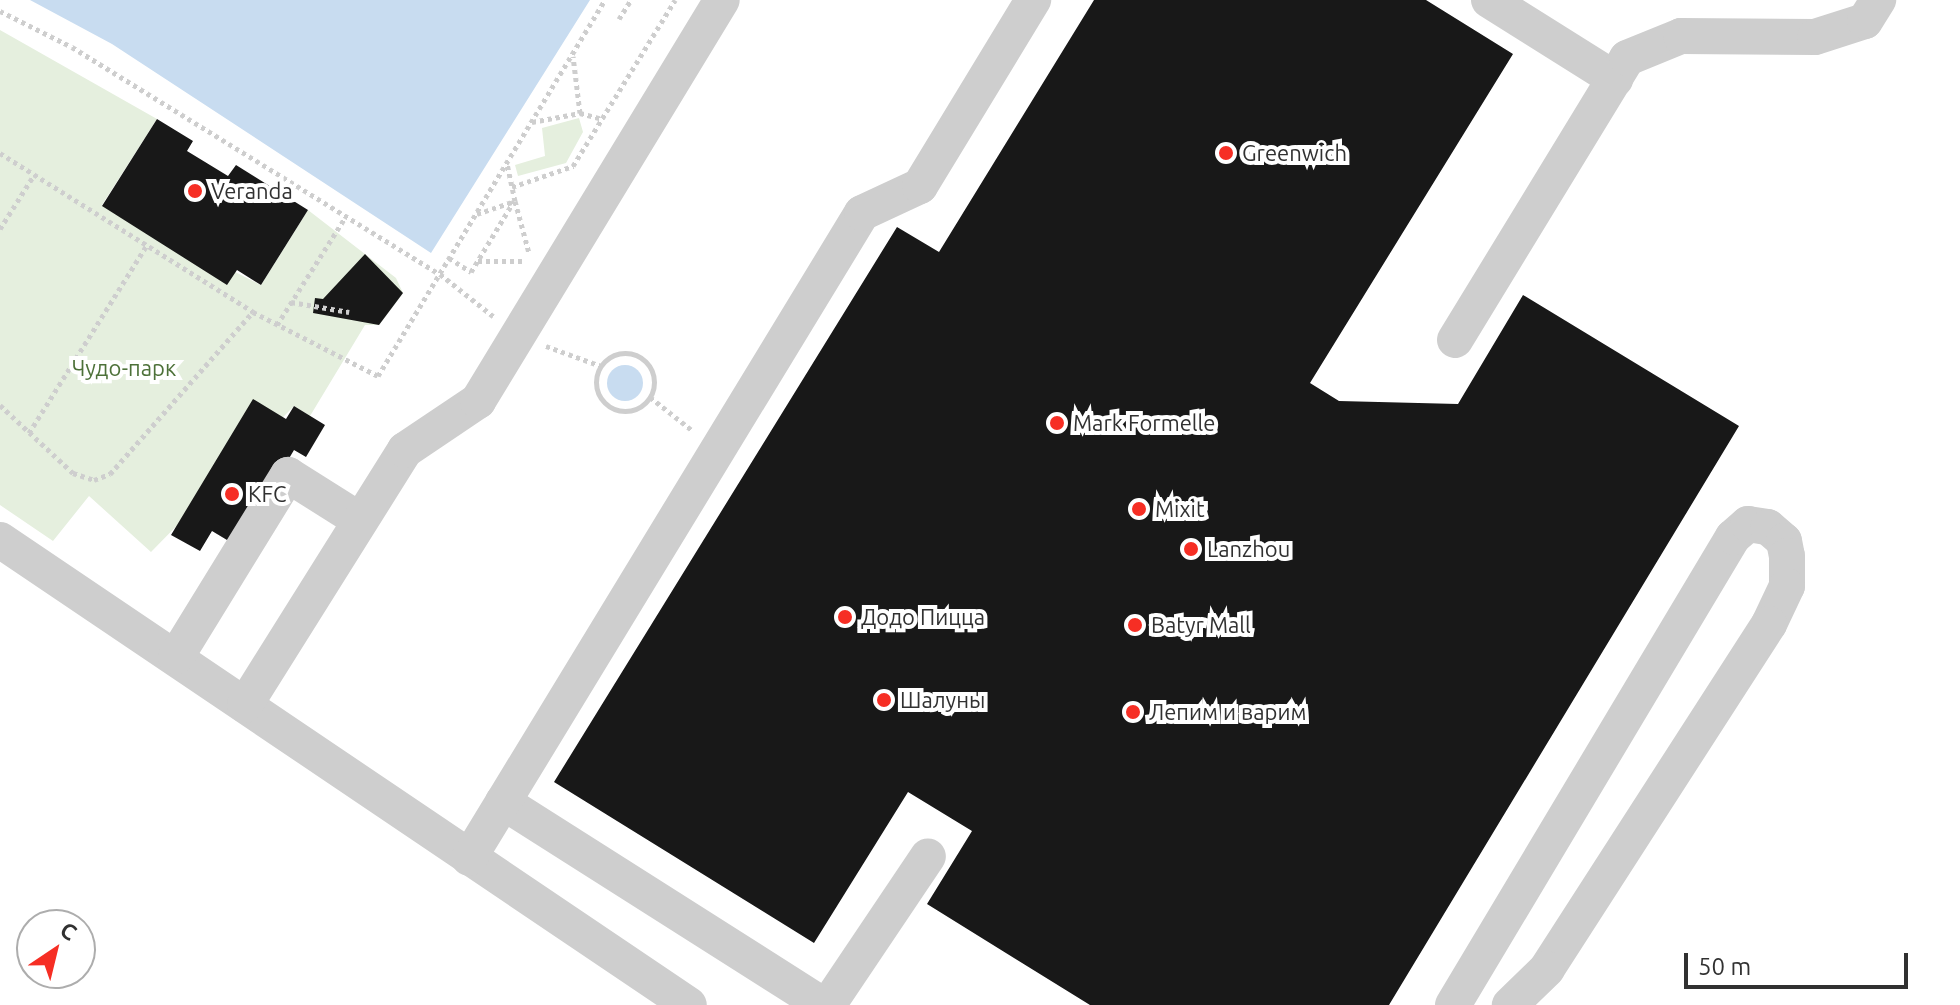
<!DOCTYPE html>
<html>
<head>
<meta charset="utf-8">
<style>
	body { margin:0 }
	#map { position:relative; width:1960px; height:1005px; overflow:hidden; background:#fff; font-family:Ubuntu,sans-serif }
	div>[style] { position:absolute }
	[style*='--x'] { left:calc(var(--x)*1px); top:calc(var(--y)*1px); width:calc(var(--w)*1px); rotate:calc(var(--a)*1deg) }
	.green>* { inset:0; background:#e5efde }
	.water>* { inset:0; background:#c8dcf0 }
	.round { border-radius:50% }
	.building>* { inset:0; background:#181818 }
	.path>* { height:5px; margin-top:-2.5px; transform-origin:0; background:repeating-linear-gradient(90deg,#cecece 0 4px,transparent 0 8px) }
	.path>.ring { margin:-2.5px; padding:0; box-sizing:content-box; background:none; border:5px solid #cecece; border-radius:50% }
	.minor>* { height:36px; margin:-18px; padding:0 18px; transform-origin:18px; border-radius:18px; background:#cecece }
	.dots>* { width:22px; height:22px; translate:-50% -50%; box-sizing:border-box; border:4px solid #fff; border-radius:50% }
	span { translate:-50% -50%; white-space:nowrap; text-align:center; line-height:1.15; -webkit-text-stroke:8px #fff; paint-order:stroke }
	.poi-label { font-size:22px; color:#313131 }
	.left { translate:0 -50%; text-align:left }
	.park-label { font-size:22px; color:#4d7139 }
	.north { position:absolute; left:16px; top:909px; width:80px; height:80px; box-sizing:border-box; background:#fff; border:2px solid #adadad; border-radius:50%; rotate:35deg; font-size:22px; font-weight:700; line-height:32px; text-align:center; color:#313131 }
	.north::after { content:''; display:block; margin:auto; width:28px; height:36px; background:#f62e24; clip-path:polygon(50% 0,100% 100%,50% 72%,0 100%) }
	.scale { position:absolute; left:1684px; top:953px; width:224px; height:36px; box-sizing:border-box; border:4px solid #313131; border-top:0; padding-left:10px; font-size:24px; line-height:28px; white-space:nowrap; color:#313131; -webkit-text-stroke:6px #fff; paint-order:stroke }
</style>
</head>
<body>
<div id="map">
	<div class="green">
		<div style="clip-path:polygon(0 30px,157px 119px,102px 205px,261px 285px,308px 210px,396px 278px,403px 293px,379px 325px,365px 325px,310px 416px,294px 406px,151px 552px,89px 496px,53px 541px,0 505px)"></div>
		<div style="clip-path:polygon(579px 118px,583px 132px,566px 163px,518px 176px,515px 165px,545px 156px,542px 128px)"></div>
	</div>
	<div class="water">
		<div style="clip-path:polygon(30px 0,590px 0,431px 253px,112px 44px)"></div>
		<div class="round" style="left:607px;top:365px;width:36px;height:36px"></div>
	</div>
	<div class="building">
		<div style="clip-path:polygon(1094px 0,1426px 0,1513px 54px,1310px 383px,1339px 401px,1458px 404px,1523px 295px,1739px 426px,1389px 1005px,1090px 1005px,927px 904px,972px 831px,908px 792px,814px 943px,554px 782px,897px 227px,939px 252px)"></div>
		<div style="clip-path:polygon(157px 119px,193px 141px,187px 151px,228px 176px,236px 165px,308px 210px,261px 285px,237px 270px,227px 285px,102px 206px)"></div>
		<div style="clip-path:polygon(365px 254px,403px 293px,379px 325px,313px 313px,315px 298px,323px 299px)"></div>
		<div style="clip-path:polygon(253px 399px,286px 419px,294px 406px,325px 425px,306px 457px,294px 450px,237px 546px,212px 531px,200px 551px,171px 535px)"></div>
	</div>
	<div class="path">
		<div style="--x:0;--y:11;--w:80;--a:26.6"></div>
		<div style="--x:72;--y:47;--w:432;--a:31.7"></div>
		<div style="--x:440;--y:274;--w:68;--a:38.4"></div>
		<div style="--x:619;--y:19;--w:22;--a:-58"></div>
		<div style="--x:580;--y:113;--w:23;--a:15"></div>
		<div style="--x:532;--y:122;--w:49;--a:-10.6"></div>
		<div style="--x:580;--y:113;--w:57;--a:-97"></div>
		<div style="--x:0;--y:153;--w:299;--a:32.1"></div>
		<div style="--x:253;--y:312;--w:140;--a:27.1"></div>
		<div style="--x:378;--y:376;--w:439;--a:-58.9"></div>
		<div style="--x:512;--y:187;--w:65;--a:-19"></div>
		<div style="--x:573;--y:166;--w:195;--a:-58.4"></div>
		<div style="--x:515;--y:201;--w:54;--a:74.9"></div>
		<div style="--x:477;--y:214;--w:40;--a:-18.9"></div>
		<div style="--x:515;--y:201;--w:38;--a:-102"></div>
		<div style="--x:0;--y:229;--w:64;--a:-57.8"></div>
		<div style="--x:449;--y:258;--w:26;--a:32"></div>
		<div style="--x:471;--y:272;--w:83;--a:-58.8"></div>
		<div style="--x:478;--y:261;--w:46;--a:0"></div>
		<div style="--x:291;--y:302;--w:59;--a:9.8"></div>
		<div style="--x:277;--y:325;--w:127;--a:-57.6"></div>
		<div style="--x:546;--y:346;--w:59;--a:20"></div>
		<div class="ring" style="left:596px;top:353px;width:53px;height:53px"></div>
		<div style="--x:650;--y:397;--w:55;--a:38.3"></div>
		<div style="--x:0;--y:405;--w:100;--a:43"></div>
		<div style="--x:73;--y:473;--w:22;--a:18"></div>
		<div style="--x:94;--y:480;--w:17;--a:-21"></div>
		<div style="--x:110;--y:474;--w:216;--a:-48.6"></div>
		<div style="--x:29;--y:433;--w:222;--a:-57.9"></div>
	</div>
	<div class="minor">
		<div style="--x:1489;--y:0;--w:149;--a:32.1"></div>
		<div style="--x:1455;--y:340;--w:330;--a:-58.6"></div>
		<div style="--x:1627;--y:58;--w:58;--a:-22.2"></div>
		<div style="--x:1681;--y:36;--w:134;--a:0.4"></div>
		<div style="--x:1815;--y:37;--w:52;--a:-17.7"></div>
		<div style="--x:1865;--y:21;--w:25;--a:-58"></div>
		<div style="--x:0;--y:540;--w:831;--a:34.02"></div>
		<div style="--x:176;--y:657;--w:214;--a:-58.4"></div>
		<div style="--x:288;--y:475;--w:83;--a:32.2"></div>
		<div style="--x:245;--y:705;--w:301;--a:-57.9"></div>
		<div style="--x:405;--y:450;--w:88;--a:-33.9"></div>
		<div style="--x:478;--y:401;--w:469;--a:-58.7"></div>
		<div style="--x:503;--y:802;--w:379;--a:32.4"></div>
		<div style="--x:469;--y:858;--w:755;--a:-58.65"></div>
		<div style="--x:862;--y:213;--w:64;--a:-25"></div>
		<div style="--x:920;--y:186;--w:218;--a:-58.7"></div>
		<div style="--x:828;--y:1005;--w:179;--a:-56.1"></div>
		<div style="--x:1453;--y:1005;--w:545;--a:-59.11"></div>
		<div style="--x:1733;--y:537;--w:20;--a:-41"></div>
		<div style="--x:1748;--y:524;--w:20;--a:9"></div>
		<div style="--x:1768;--y:527;--w:21;--a:41"></div>
		<div style="--x:1784;--y:541;--w:15;--a:79"></div>
		<div style="--x:1787;--y:556;--w:30;--a:90"></div>
		<div style="--x:1787;--y:586;--w:42;--a:115.3"></div>
		<div style="--x:1769;--y:624;--w:410;--a:122.8"></div>
		<div style="--x:1547;--y:969;--w:52;--a:135.8"></div>
	</div>
	<div class="dots">
		<div style="left:1226px;top:153px;background:#f62e24"></div>
		<div style="left:195px;top:191px;background:#f62e24"></div>
		<div style="left:1057px;top:423px;background:#f62e24"></div>
		<div style="left:232px;top:494px;background:#f62e24"></div>
		<div style="left:1139px;top:509px;background:#f62e24"></div>
		<div style="left:1191px;top:549px;background:#f62e24"></div>
		<div style="left:845px;top:617px;background:#f62e24"></div>
		<div style="left:1135px;top:625px;background:#f62e24"></div>
		<div style="left:884px;top:700px;background:#f62e24"></div>
		<div style="left:1133px;top:712px;background:#f62e24"></div>
	</div>
	<div class="poi-label">
		<span class="left" style="left:1242px;top:153px">Greenwich</span>
		<span class="left" style="left:211px;top:191px">Veranda</span>
		<span class="left" style="left:1073px;top:423px">Mark Formelle</span>
		<span class="left" style="left:248px;top:494px">KFC</span>
		<span class="left" style="left:1155px;top:509px">Mixit</span>
		<span class="left" style="left:1207px;top:549px">Lanzhou</span>
		<span class="left" style="left:861px;top:617px">Додо Пицца</span>
		<span class="left" style="left:1151px;top:625px">Batyr Mall</span>
		<span class="left" style="left:900px;top:700px">Шалуны</span>
		<span class="left" style="left:1149px;top:712px">Лепим и варим</span>
	</div>
	<div class="park-label">
		<span style="left:124px;top:368px">Чудо-парк</span>
	</div>
	<div class="north">С</div>
	<div class="scale">50 m</div>
</div>
</body>
</html>
